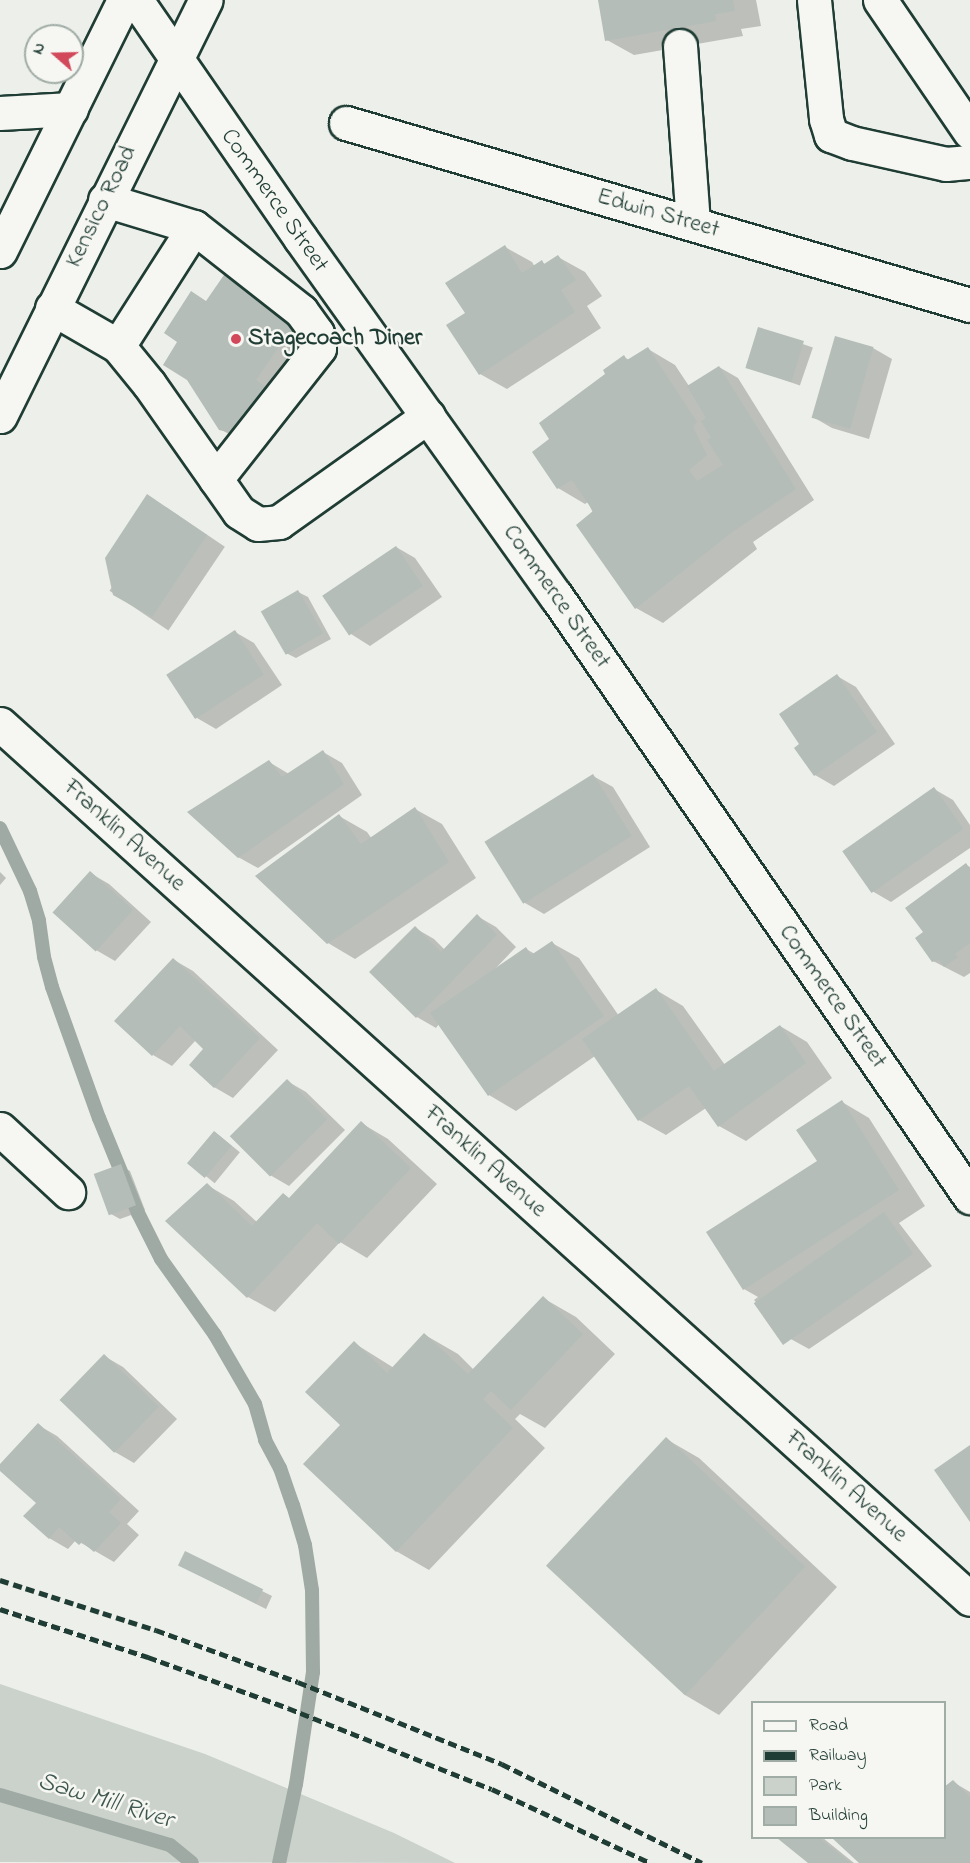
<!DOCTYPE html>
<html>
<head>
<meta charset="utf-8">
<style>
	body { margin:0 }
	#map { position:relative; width:970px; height:1863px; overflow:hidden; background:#edefea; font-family:"Indie Flower",sans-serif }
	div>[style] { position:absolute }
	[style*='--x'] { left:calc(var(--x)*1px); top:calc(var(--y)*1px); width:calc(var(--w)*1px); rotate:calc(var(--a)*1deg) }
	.green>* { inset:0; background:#cbd2cc }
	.shadow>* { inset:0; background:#0003; transform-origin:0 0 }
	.stream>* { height:14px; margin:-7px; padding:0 7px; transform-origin:7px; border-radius:7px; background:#9faaa4 }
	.building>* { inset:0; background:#b4bdb8; transform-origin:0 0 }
	.roads { filter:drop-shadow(2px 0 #1f3d34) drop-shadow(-2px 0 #1f3d34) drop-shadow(0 2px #1f3d34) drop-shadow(0 -2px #1f3d34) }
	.minor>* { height:33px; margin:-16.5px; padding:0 16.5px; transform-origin:16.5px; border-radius:16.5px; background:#f6f6f2 }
	.major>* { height:33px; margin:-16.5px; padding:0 16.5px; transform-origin:16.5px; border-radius:16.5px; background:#f6f6f2 }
	.rail>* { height:4.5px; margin-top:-2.25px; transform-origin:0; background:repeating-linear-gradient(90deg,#1f3d34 0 9px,transparent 0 13.5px) }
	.dots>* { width:16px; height:16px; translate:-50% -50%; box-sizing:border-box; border:3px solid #f6f6f2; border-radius:50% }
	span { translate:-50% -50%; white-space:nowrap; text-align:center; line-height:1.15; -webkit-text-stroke:5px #f6f6f2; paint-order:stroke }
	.street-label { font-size:24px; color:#1f3d34 }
	.poi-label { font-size:24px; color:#1f3d34; font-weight:700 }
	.left { translate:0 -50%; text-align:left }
	.water-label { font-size:26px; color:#3f5850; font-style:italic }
	.legend { position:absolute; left:751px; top:1701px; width:195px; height:138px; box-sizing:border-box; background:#f6f6f2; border:2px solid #a0aca6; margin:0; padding:8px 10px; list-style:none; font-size:18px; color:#1f3d34 }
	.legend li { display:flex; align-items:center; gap:12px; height:30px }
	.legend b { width:30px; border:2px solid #a0aca6 }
	.north { position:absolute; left:24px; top:24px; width:60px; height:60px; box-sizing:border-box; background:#f6f6f2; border:2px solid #a0aca6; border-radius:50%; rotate:290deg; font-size:16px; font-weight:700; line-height:24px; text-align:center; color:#1f3d34 }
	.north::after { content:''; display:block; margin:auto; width:21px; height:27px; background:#d1495b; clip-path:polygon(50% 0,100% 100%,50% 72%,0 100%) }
</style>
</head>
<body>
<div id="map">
	<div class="green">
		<div style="clip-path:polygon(0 1684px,205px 1754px,394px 1833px,455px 1863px,0 1862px)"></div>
	</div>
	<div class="shadow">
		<div style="clip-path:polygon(600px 0,756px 0,761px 26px,741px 29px,743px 36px,634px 55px,607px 40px)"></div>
		<div style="clip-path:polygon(505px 247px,532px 262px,535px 267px,542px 262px,546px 265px,558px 257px,585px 272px,602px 296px,587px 306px,601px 328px,507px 389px,480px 374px,467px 313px)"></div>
		<div style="clip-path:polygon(226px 274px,320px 341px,293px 405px,267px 444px,260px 447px,248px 445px,220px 429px,179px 342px)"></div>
		<div style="left:759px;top:329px;width:57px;height:40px;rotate:19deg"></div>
		<div style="clip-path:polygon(836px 338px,873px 348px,892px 359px,869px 439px,832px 428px,813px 417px)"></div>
		<div style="clip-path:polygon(648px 349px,675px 365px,689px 386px,719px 367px,738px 378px,814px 500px,753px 542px,757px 549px,663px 623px,636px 608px,588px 502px,585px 504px,558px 488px,551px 440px,624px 357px,629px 360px)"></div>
		<div style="left:166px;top:507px;width:71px;height:101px;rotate:34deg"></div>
		<div style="clip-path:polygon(396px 547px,415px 558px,442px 597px,370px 646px,351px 634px)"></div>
		<div style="clip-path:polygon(298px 592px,308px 597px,331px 639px,296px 658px,286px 653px)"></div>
		<div style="clip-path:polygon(235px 632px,254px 643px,282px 685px,216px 729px,197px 718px)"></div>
		<div style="clip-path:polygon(837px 676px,856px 687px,895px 744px,834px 786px,815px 775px,801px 744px)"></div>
		<div style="clip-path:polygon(323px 752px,342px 763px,362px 795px,258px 868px,238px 857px,269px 762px,289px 774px)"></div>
		<div style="clip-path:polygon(593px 776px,613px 787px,650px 847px,544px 914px,525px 903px,487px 843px)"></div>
		<div style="clip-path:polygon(934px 789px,953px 800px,970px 825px,970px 848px,891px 902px,872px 891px)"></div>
		<div style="clip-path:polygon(415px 809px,442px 824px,476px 878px,355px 959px,328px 943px,339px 816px,367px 832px,372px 839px)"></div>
		<div style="clip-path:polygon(966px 865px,970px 867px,970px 973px,964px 977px,933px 961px,925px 932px)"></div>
		<div style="clip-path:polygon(0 872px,6px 878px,0 885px)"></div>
		<div style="clip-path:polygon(90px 873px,109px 884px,151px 922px,115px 961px,96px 950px)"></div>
		<div style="clip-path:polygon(477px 916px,496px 927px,516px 947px,494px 970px,526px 949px,535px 954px,552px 943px,579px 958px,619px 1016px,656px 990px,683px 1006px,725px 1065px,780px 1026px,807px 1042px,832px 1078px,746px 1141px,719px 1126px,706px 1108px,666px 1135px,639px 1120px,595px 1056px,516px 1111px,489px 1095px,439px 1024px,436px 1028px,417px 1017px,415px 928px,434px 939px,445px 950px)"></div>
		<div style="clip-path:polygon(174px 960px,193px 971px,278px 1050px,233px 1098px,214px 1087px,206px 1048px,196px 1040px,172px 1066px,153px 1055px)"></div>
		<div style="clip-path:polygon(287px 1081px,306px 1092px,345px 1130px,289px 1186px,270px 1175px)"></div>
		<div style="clip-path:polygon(842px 1102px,869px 1118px,925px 1206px,899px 1223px,932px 1266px,809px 1349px,789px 1338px,754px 1300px,758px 1297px,744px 1289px,708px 1232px,819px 1162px)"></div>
		<div style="clip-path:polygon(361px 1123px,388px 1139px,437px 1184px,367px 1258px,340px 1242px,275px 1312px,248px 1297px,207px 1185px,234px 1201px,258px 1223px,290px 1199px)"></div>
		<div style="left:215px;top:1132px;width:32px;height:40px;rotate:39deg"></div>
		<div style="clip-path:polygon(120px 1165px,130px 1171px,145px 1210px,120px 1219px,111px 1214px)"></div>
		<div style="clip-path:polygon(543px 1298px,576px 1317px,615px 1354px,545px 1428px,520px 1414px,515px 1419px,545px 1448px,429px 1570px,396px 1551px,342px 1425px,354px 1343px,394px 1368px,425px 1335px,458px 1354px,474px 1370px)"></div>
		<div style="clip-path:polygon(104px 1356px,123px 1367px,177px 1419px,134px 1463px,115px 1452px,62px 1401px)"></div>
		<div style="clip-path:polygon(38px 1425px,57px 1436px,139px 1511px,127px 1524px,139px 1535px,114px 1562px,76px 1540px,68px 1549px,49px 1538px,38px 1503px,0 1469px)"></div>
		<div style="clip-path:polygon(666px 1439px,699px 1458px,837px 1587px,719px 1715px,685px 1695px)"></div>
		<div style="clip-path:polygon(186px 1553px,272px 1596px,266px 1609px,189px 1570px)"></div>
		<div style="clip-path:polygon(953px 1782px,970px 1792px,970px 1863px,861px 1863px,834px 1838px,944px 1838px)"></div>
		<div style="clip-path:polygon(779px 1838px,823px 1838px,854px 1863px,810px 1863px)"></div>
	</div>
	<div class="stream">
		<div style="--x:0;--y:828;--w:70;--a:64.5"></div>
		<div style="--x:30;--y:891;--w:31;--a:73"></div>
		<div style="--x:39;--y:921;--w:36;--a:82"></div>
		<div style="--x:44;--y:957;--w:31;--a:75"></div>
		<div style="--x:52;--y:987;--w:139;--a:70.3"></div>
		<div style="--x:99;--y:1118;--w:103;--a:67.7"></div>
		<div style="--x:138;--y:1213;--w:51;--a:63.4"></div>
		<div style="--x:161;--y:1259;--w:93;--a:54.6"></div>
		<div style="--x:215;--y:1335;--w:80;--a:59.9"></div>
		<div style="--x:255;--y:1404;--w:37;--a:74"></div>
		<div style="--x:265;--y:1440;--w:32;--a:62"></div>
		<div style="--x:280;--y:1468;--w:39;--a:71"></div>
		<div style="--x:293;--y:1505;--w:42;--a:73.3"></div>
		<div style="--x:305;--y:1545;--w:46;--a:81.2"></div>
		<div style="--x:312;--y:1590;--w:82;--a:89.3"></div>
		<div style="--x:313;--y:1672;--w:113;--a:98.6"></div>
		<div style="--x:296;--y:1784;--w:81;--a:102.1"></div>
		<div style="--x:0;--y:1795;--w:177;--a:16.4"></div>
		<div style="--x:170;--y:1845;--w:28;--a:39"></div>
	</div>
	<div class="building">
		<div style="clip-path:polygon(598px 0,733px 0,735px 11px,715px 14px,716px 21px,605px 41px)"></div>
		<div style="clip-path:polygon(505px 245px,522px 273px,542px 260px,544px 264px,558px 255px,576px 280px,561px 290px,575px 312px,479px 375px,446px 325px,465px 313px,445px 283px)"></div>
		<div style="clip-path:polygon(226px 272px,294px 325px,256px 380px,267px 388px,232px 433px,219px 430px,187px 380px,163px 365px,177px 342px,164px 333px,191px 291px,206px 301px)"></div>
		<div style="left:758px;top:327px;width:48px;height:43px;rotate:17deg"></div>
		<div style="left:835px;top:336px;width:40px;height:85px;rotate:16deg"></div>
		<div style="clip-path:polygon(648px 347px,697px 422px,693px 427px,707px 455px,689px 470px,697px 481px,723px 465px,707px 440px,711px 438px,701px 421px,706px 418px,687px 386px,719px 366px,796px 489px,731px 533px,635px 609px,576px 525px,593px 511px,572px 480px,557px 489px,532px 452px,549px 439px,539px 423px,605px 374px,603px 370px,624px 355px,627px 360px)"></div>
		<div style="clip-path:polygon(147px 494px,207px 535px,152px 617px,113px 595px,105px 558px)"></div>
		<div style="left:396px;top:546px;width:48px;height:89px;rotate:56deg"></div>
		<div style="left:298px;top:590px;width:50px;height:43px;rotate:60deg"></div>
		<div style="left:235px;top:630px;width:53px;height:82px;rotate:57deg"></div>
		<div style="clip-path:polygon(837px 674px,877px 732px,814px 776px,794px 748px,799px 744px,779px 714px)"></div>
		<div style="clip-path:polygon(323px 750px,344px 784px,238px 858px,187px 812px,269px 760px,282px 777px)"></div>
		<div style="left:593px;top:774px;width:73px;height:128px;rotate:58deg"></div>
		<div style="left:934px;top:787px;width:51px;height:112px;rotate:55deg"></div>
		<div style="clip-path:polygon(415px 807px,449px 862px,327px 944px,255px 876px,339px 814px,361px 844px)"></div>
		<div style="clip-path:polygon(966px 863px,970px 869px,970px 943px,955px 954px,958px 957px,944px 967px,939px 960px,932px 962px,915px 938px,923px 932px,905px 908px)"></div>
		<div style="left:90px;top:871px;width:58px;height:56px;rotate:42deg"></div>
		<div style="clip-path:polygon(477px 914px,497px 935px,416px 1018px,369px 972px,415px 926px,441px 952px)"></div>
		<div style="clip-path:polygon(552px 941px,604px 1016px,488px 1096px,430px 1013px,526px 947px,531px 955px)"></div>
		<div style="clip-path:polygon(173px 958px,260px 1038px,214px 1088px,189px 1065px,203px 1049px,180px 1026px,152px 1056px,114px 1021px)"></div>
		<div style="clip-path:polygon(656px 988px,714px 1071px,780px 1025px,806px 1063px,718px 1127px,689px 1086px,638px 1121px,582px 1039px)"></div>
		<div style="left:287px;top:1079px;width:57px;height:81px;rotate:45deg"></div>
		<div style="clip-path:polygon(842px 1100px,899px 1190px,743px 1290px,706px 1232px,817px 1161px,796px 1130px)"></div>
		<div style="clip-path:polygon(361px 1121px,411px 1168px,339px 1244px,317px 1223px,247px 1298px,165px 1221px,207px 1183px,252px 1226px,283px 1193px,289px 1198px)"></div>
		<div style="left:214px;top:1131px;width:23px;height:42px;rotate:40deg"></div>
		<div style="left:121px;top:1164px;width:44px;height:29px;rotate:70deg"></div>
		<div style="left:884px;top:1212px;width:51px;height:159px;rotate:55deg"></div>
		<div style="clip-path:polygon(543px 1296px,583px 1334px,511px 1410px,491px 1391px,483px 1399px,513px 1428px,396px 1552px,303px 1464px,340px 1425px,305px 1392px,354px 1341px,387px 1373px,424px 1333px,468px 1374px)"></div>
		<div style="left:104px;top:1354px;width:76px;height:64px;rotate:44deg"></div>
		<div style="clip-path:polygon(38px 1423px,121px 1499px,109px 1512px,121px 1523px,94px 1552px,82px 1542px,79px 1545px,59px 1527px,49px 1539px,23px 1516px,36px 1503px,0 1471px,0 1464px)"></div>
		<div style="left:666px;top:1437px;width:190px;height:176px;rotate:43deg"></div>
		<div style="clip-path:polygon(970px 1445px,970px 1522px,934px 1470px)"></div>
		<div style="left:185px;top:1551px;width:87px;height:16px;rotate:26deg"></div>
		<div style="clip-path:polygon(953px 1780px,970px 1797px,970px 1863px,859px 1863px,832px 1838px,944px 1838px,944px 1787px)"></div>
		<div style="clip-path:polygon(777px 1838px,819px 1838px,851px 1863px,808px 1863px)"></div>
	</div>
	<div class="roads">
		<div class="minor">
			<div style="--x:136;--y:0;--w:290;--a:55.4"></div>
			<div style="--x:301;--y:239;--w:439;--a:54.5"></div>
			<div style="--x:556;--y:596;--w:730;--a:55.44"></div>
			<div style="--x:814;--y:0;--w:120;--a:84.2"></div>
			<div style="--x:826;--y:119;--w:17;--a:73"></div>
			<div style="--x:831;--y:135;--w:22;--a:21"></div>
			<div style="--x:852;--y:143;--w:96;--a:12.6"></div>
			<div style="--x:946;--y:164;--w:24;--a:-5"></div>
			<div style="--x:880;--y:0;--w:160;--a:55.7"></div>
			<div style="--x:680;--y:46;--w:178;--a:85.8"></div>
			<div style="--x:0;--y:113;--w:71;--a:-3.2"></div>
			<div style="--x:346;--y:123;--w:650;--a:16.26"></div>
			<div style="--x:105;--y:200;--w:93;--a:16.9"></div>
			<div style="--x:194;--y:227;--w:136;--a:38.1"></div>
			<div style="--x:301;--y:311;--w:27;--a:54"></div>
			<div style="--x:317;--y:333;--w:15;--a:82"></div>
			<div style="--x:319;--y:348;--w:167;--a:128.2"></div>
			<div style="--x:0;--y:251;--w:280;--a:-63.7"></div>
			<div style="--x:52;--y:308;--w:76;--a:29.9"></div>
			<div style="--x:118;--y:346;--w:49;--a:50.8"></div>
			<div style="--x:149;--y:384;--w:156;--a:54.9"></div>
			<div style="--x:239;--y:512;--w:22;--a:32"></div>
			<div style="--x:258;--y:524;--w:21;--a:-5"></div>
			<div style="--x:279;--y:522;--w:183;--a:-35.4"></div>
			<div style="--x:118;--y:346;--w:141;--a:-57.4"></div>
			<div style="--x:0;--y:416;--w:464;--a:-63.7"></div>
			<div style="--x:0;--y:1129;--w:93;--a:42.8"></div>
		</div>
		<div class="major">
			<div style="--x:0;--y:724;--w:1306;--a:42.05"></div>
		</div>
	</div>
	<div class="rail">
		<div style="--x:0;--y:1580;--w:164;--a:17.8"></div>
		<div style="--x:156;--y:1630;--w:151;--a:20.1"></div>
		<div style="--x:298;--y:1682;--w:220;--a:21.9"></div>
		<div style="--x:502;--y:1764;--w:223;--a:26.3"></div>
		<div style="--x:0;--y:1609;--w:156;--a:18"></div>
		<div style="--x:148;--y:1657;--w:149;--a:20"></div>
		<div style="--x:288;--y:1708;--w:219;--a:21.7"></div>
		<div style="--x:492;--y:1789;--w:175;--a:25"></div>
	</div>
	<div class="dots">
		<div style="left:236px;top:339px;background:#d1495b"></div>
	</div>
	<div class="street-label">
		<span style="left:274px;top:201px;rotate:55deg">Commerce Street</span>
		<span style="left:102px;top:207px;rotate:-64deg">Kensico Road</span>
		<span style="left:658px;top:214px;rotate:16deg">Edwin Street</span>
		<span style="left:556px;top:597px;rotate:55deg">Commerce Street</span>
		<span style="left:124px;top:836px;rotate:42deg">Franklin Avenue</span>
		<span style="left:832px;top:997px;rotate:55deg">Commerce Street</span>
		<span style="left:485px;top:1162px;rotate:42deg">Franklin Avenue</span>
		<span style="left:846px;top:1487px;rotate:42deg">Franklin Avenue</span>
	</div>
	<div class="poi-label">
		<span class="left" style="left:248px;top:339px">Stagecoach Diner</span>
	</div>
	<div class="water-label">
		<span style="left:105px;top:1802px;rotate:17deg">Saw Mill River</span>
	</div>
	<ul class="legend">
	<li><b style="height:8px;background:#f6f6f2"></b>Road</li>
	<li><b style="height:8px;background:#1f3d34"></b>Railway</li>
	<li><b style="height:16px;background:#cbd2cc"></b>Park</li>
	<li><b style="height:16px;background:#b4bdb8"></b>Building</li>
	</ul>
	<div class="north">N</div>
</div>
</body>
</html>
